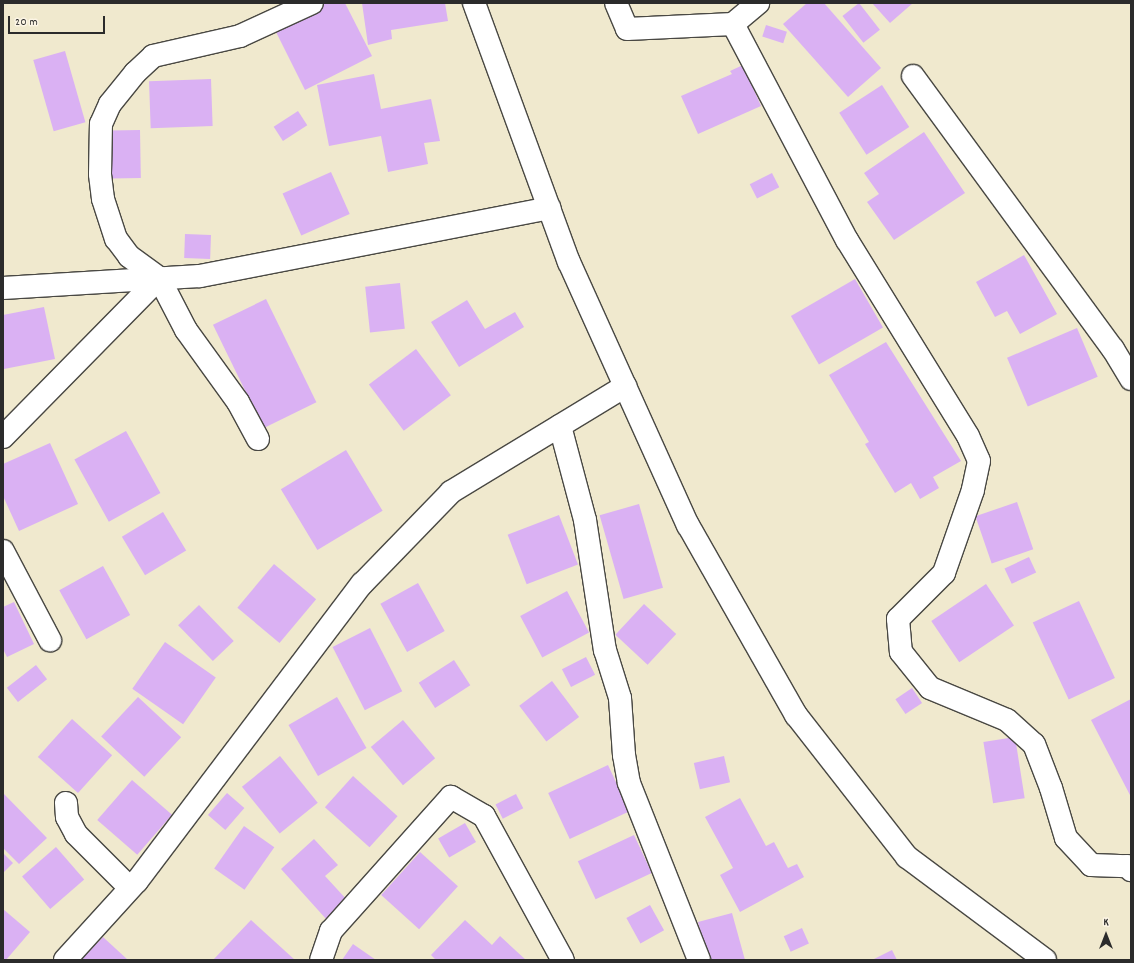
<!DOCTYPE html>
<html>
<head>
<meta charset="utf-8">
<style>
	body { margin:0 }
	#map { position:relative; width:1134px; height:963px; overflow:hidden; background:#f0e9ce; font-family:Dekko,sans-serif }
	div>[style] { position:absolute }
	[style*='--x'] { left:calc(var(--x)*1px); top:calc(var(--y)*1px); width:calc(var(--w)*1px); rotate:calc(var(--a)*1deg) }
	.building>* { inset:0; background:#dab1f3; transform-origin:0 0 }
	.roads { filter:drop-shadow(1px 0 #494843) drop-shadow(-1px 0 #494843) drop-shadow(0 1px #494843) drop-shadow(0 -1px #494843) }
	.minor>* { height:22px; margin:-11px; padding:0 11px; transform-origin:11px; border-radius:11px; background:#fff }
	.tertiary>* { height:22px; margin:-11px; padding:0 11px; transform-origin:11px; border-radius:11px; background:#fff }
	span { translate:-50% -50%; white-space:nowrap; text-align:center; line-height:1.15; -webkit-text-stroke:3px #fcf5e5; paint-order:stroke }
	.frame { position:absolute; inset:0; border:4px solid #2b2b2b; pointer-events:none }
	.north { position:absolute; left:1086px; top:915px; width:40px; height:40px; -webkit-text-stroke:3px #fcf5e5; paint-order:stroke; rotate:0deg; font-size:11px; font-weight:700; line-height:16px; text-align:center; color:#2b2b2b }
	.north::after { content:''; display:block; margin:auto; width:14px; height:18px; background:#2b2b2b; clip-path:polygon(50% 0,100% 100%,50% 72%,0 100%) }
	.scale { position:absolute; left:8px; top:16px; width:97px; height:18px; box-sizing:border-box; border:2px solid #2b2b2b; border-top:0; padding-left:5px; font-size:12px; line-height:14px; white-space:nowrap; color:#2b2b2b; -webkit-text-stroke:3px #fcf5e5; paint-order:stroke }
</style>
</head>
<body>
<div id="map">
	<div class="building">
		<div style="clip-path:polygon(324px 3px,345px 3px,372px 56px,305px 90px,274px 28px)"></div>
		<div style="clip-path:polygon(362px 3px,445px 3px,448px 21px,391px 30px,392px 39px,368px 45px)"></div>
		<div style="clip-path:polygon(807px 3px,824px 3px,881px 68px,848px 97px,783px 24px)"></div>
		<div style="left:859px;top:3px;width:34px;height:21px;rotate:52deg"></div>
		<div style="clip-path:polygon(872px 3px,913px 3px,890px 23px)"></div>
		<div style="left:766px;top:25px;width:22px;height:12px;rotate:18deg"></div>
		<div style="left:65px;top:51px;width:74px;height:33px;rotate:74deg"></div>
		<div style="clip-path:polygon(743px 65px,761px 106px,698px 134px,681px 96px,732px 74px,730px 71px)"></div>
		<div style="clip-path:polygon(374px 74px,381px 109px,431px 99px,440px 141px,424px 143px,428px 164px,388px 172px,381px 136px,329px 146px,317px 85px)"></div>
		<div style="left:211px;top:79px;width:47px;height:62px;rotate:88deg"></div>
		<div style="left:882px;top:85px;width:50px;height:51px;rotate:57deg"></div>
		<div style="left:298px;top:111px;width:17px;height:29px;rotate:57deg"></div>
		<div style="left:140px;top:130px;width:48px;height:30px;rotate:89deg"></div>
		<div style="clip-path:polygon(924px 132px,965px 193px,894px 240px,867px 202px,879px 194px,864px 173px)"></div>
		<div style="left:331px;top:172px;width:46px;height:53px;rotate:66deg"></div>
		<div style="left:772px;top:173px;width:16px;height:25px;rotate:63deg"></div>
		<div style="left:185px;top:234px;width:26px;height:24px;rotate:2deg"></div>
		<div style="clip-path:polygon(1024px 255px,1057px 314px,1020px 334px,1007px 311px,995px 317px,976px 282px)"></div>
		<div style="left:855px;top:279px;width:56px;height:74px;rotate:60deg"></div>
		<div style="left:400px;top:283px;width:46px;height:35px;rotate:84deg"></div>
		<div style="left:266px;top:299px;width:115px;height:59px;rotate:64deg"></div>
		<div style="clip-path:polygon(467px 300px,485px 329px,515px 312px,524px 327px,459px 367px,431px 322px)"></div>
		<div style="clip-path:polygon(44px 307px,55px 359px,4px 369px,3px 315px)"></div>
		<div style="left:1077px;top:328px;width:53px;height:76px;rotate:67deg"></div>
		<div style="clip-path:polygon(886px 342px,961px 461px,933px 477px,939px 488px,920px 499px,911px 483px,895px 493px,865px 444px,869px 442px,829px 375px)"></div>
		<div style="left:416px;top:349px;width:58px;height:59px;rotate:53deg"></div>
		<div style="left:126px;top:431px;width:71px;height:59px;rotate:61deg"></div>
		<div style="clip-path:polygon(50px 443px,78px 504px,19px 531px,3px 496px,3px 464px)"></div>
		<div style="left:346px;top:450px;width:71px;height:76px;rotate:59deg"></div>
		<div style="left:1017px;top:502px;width:50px;height:44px;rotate:71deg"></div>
		<div style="left:639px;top:504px;width:87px;height:41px;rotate:74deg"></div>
		<div style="left:163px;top:512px;width:45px;height:48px;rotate:59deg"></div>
		<div style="left:559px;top:515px;width:53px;height:55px;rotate:69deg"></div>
		<div style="left:1029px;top:557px;width:17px;height:27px;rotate:65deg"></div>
		<div style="left:274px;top:564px;width:55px;height:57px;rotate:40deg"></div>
		<div style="left:103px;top:566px;width:56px;height:50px;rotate:61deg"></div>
		<div style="left:418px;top:583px;width:55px;height:43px;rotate:61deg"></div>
		<div style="left:986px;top:584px;width:50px;height:66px;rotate:56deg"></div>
		<div style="left:567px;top:591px;width:47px;height:53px;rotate:62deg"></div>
		<div style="left:1079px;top:601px;width:85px;height:51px;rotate:65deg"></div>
		<div style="clip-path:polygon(14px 602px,34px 644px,7px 657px,3px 649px,3px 607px)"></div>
		<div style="left:644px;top:604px;width:44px;height:42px;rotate:43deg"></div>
		<div style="left:199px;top:605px;width:50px;height:29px;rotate:46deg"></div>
		<div style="left:370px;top:628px;width:71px;height:42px;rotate:63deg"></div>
		<div style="left:165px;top:642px;width:62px;height:57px;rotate:35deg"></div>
		<div style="left:586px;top:657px;width:20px;height:27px;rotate:63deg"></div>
		<div style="left:454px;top:660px;width:30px;height:42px;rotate:57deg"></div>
		<div style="left:36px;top:665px;width:18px;height:37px;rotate:52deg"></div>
		<div style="left:552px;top:681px;width:45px;height:41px;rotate:53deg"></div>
		<div style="left:912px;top:688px;width:18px;height:20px;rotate:56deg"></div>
		<div style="left:138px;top:697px;width:59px;height:54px;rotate:43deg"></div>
		<div style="left:337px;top:697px;width:59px;height:56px;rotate:60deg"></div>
		<div style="clip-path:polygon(1131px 699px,1131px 797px,1091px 720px)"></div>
		<div style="left:72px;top:719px;width:54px;height:51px;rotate:42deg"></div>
		<div style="left:403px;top:720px;width:50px;height:42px;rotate:50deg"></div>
		<div style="left:1015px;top:737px;width:62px;height:32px;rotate:81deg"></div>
		<div style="left:280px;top:756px;width:60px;height:49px;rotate:51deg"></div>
		<div style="left:724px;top:756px;width:27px;height:31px;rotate:77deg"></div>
		<div style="left:608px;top:765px;width:51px;height:66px;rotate:65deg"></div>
		<div style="left:353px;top:776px;width:60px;height:42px;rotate:42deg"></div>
		<div style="left:132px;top:780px;width:53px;height:53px;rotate:41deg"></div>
		<div style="clip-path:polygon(3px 793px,47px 838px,19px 864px,3px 848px)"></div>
		<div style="left:227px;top:793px;width:23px;height:29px;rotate:41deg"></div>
		<div style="left:516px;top:794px;width:16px;height:23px;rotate:63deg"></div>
		<div style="clip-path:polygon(740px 798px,766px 846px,774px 842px,788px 868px,797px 864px,804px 877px,740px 912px,720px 875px,733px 868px,705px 817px)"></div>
		<div style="left:465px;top:823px;width:22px;height:31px;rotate:60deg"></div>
		<div style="left:244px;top:826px;width:37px;height:52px;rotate:35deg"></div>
		<div style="left:634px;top:835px;width:42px;height:62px;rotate:65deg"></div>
		<div style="clip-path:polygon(314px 839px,338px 865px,325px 876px,348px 901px,327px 920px,281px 869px)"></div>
		<div style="left:56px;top:847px;width:43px;height:45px;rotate:49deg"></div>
		<div style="left:420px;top:852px;width:51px;height:58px;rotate:42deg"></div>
		<div style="clip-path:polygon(3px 853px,13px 863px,3px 873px)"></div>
		<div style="left:650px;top:905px;width:29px;height:27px;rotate:61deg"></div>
		<div style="clip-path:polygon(3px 909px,30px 932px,6px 960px,3px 960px)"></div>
		<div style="clip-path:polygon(732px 913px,745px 960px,708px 960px,698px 922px)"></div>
		<div style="clip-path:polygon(251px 920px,295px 960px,213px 960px)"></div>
		<div style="clip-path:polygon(465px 920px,492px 945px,500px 936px,526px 960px,436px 960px,431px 955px)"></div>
		<div style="left:802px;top:928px;width:17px;height:20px;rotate:66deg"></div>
		<div style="clip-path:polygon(103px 937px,128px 960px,81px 960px)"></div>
		<div style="clip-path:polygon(353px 944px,376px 960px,342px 960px)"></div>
		<div style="clip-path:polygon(892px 950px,897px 960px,872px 960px)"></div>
	</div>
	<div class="roads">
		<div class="minor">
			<div style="--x:616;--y:3;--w:28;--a:67"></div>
			<div style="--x:627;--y:29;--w:106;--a:-2.7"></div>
			<div style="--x:733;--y:24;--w:33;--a:-40"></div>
			<div style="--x:733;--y:24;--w:244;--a:62.2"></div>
			<div style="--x:847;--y:240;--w:230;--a:58.3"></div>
			<div style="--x:968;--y:436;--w:27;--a:66"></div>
			<div style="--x:979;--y:461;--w:30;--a:102"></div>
			<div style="--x:973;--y:490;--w:88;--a:109.3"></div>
			<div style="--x:944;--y:573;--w:65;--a:135"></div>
			<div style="--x:898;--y:619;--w:33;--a:85"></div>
			<div style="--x:901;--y:652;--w:46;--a:51.1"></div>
			<div style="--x:930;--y:688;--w:83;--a:22.6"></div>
			<div style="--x:1007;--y:720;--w:36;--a:42"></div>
			<div style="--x:1034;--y:744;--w:47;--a:68.9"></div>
			<div style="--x:1051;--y:788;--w:52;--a:73.3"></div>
			<div style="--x:1066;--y:838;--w:37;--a:47"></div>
			<div style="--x:1091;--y:865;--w:36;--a:2"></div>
			<div style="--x:1127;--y:866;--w:6;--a:45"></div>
			<div style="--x:913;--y:76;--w:338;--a:53.8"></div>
			<div style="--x:1113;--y:349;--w:35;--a:59"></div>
			<div style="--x:3;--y:288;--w:197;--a:-3.5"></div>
			<div style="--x:200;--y:276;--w:356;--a:-11"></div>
			<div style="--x:560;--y:426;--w:97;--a:75.1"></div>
			<div style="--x:585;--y:520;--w:132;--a:81.3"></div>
			<div style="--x:605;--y:650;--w:50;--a:72.6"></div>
			<div style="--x:620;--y:698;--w:57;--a:86"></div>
			<div style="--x:624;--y:755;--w:28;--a:80"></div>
			<div style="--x:629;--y:783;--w:190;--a:68.4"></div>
			<div style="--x:3;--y:437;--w:223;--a:-45.5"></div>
			<div style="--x:258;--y:439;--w:42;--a:-118.4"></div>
			<div style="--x:238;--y:402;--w:89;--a:-125.8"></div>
			<div style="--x:186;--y:330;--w:59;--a:-117.4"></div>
			<div style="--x:159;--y:278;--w:37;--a:-144"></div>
			<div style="--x:129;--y:256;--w:21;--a:-127"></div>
			<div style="--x:116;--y:239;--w:42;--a:-108"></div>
			<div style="--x:103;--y:199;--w:25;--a:-97"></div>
			<div style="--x:100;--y:174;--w:50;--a:-88.9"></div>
			<div style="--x:101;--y:124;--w:22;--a:-66"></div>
			<div style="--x:110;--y:104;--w:40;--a:-51"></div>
			<div style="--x:135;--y:73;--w:25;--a:-43"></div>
			<div style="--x:153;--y:56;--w:89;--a:-12.9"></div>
			<div style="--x:240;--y:36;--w:79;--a:-24.6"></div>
			<div style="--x:3;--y:551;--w:101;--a:62.2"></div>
			<div style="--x:66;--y:803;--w:14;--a:86"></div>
			<div style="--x:67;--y:817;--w:19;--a:62"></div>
			<div style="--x:76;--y:834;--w:76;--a:45"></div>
			<div style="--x:65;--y:960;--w:107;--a:-47.7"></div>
			<div style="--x:137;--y:881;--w:373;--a:-52.9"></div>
			<div style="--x:362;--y:584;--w:128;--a:-45.9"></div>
			<div style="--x:451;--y:492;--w:204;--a:-31.3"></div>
			<div style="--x:321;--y:960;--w:31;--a:-71"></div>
			<div style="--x:331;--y:931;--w:180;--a:-48.2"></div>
			<div style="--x:451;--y:797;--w:38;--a:30"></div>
			<div style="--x:484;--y:816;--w:164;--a:61.3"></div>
		</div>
		<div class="tertiary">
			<div style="--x:474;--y:3;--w:276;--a:69.9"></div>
			<div style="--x:569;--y:262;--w:289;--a:65.7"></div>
			<div style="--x:688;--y:525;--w:219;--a:60.4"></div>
			<div style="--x:796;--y:715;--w:180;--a:52"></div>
			<div style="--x:907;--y:857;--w:172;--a:36.7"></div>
		</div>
	</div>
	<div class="frame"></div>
	<div class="north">K</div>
	<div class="scale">20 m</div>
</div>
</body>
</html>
